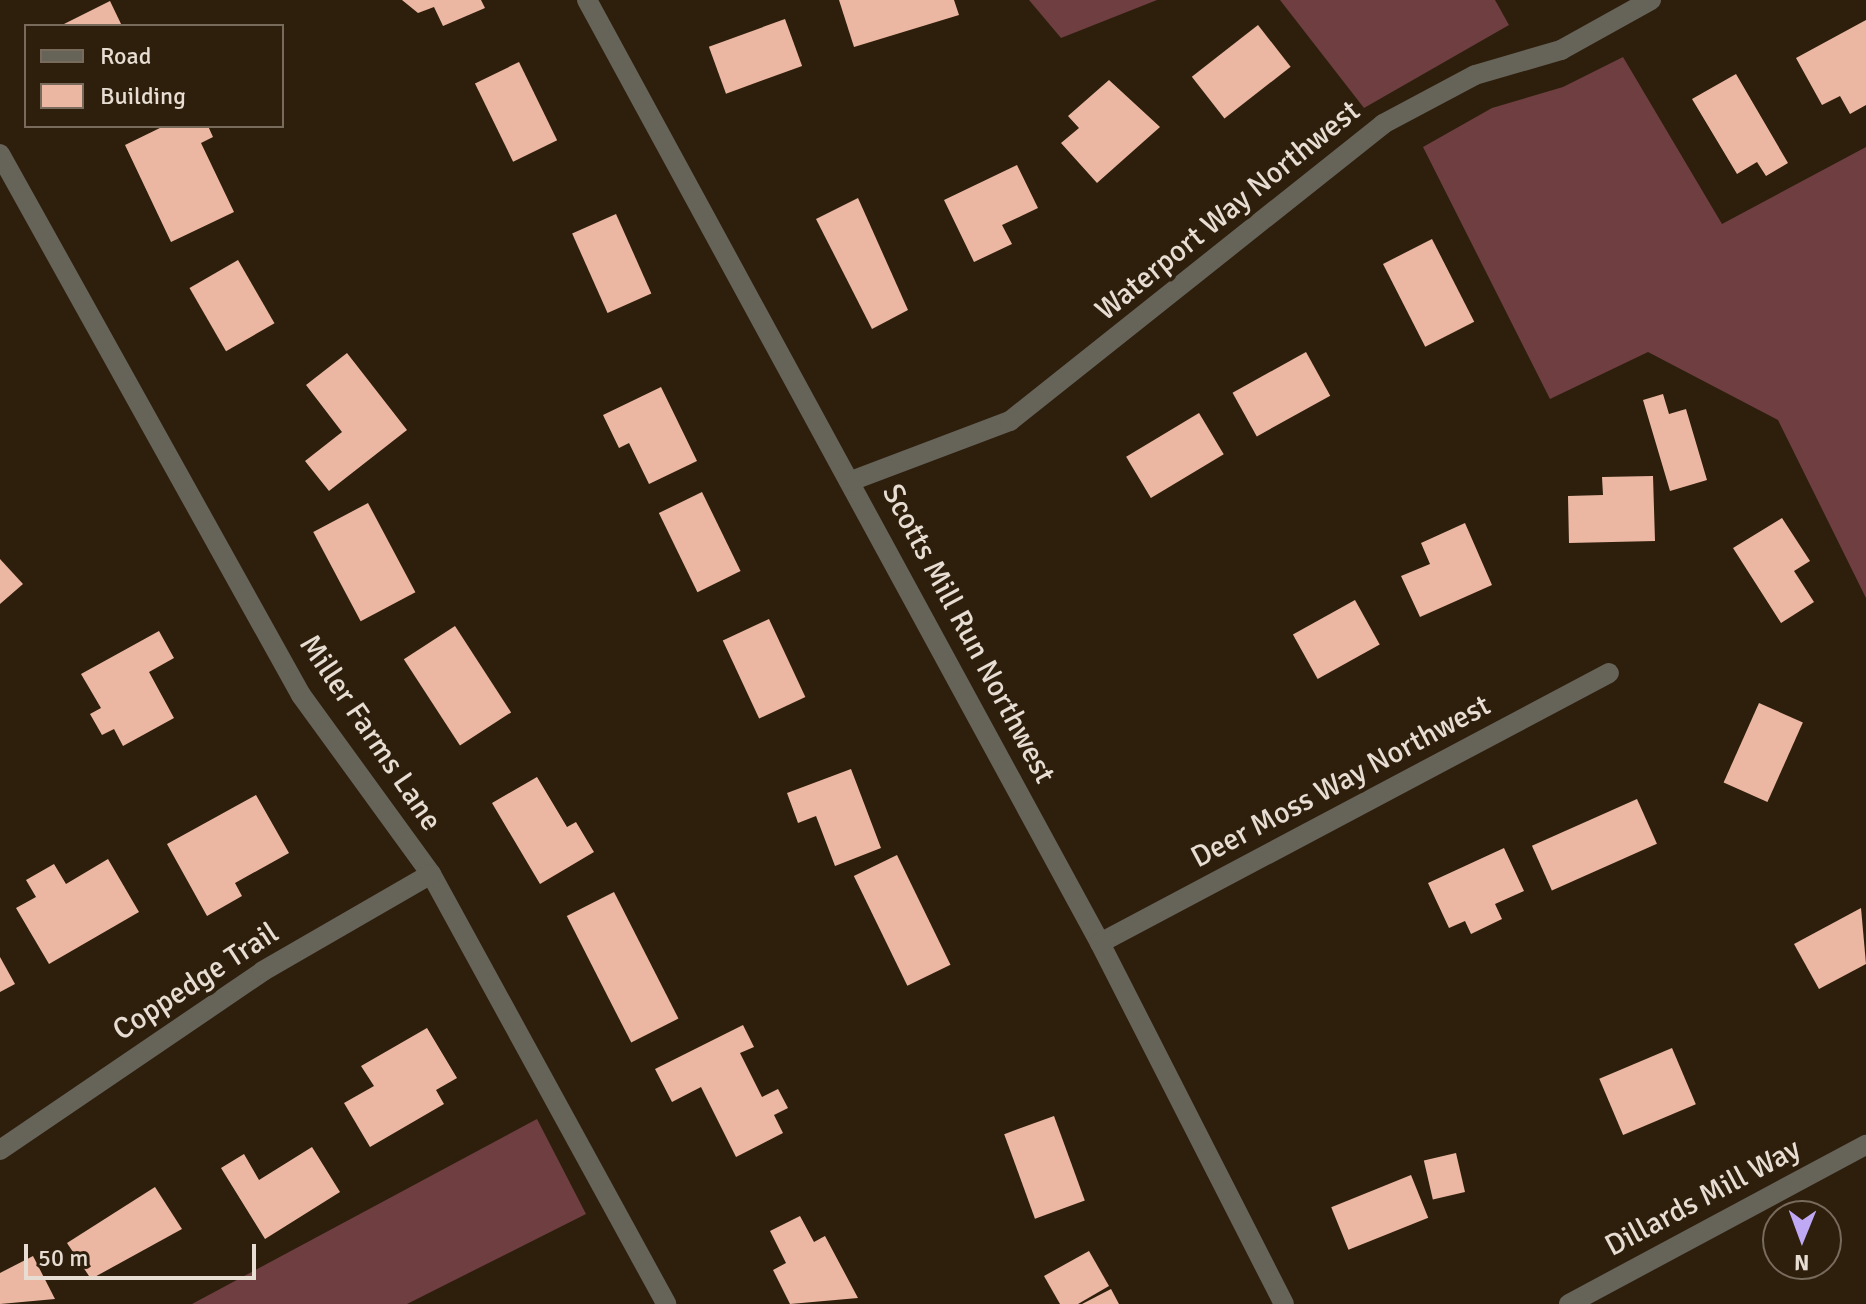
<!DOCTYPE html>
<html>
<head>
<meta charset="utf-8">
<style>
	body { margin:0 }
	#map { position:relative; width:1866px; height:1304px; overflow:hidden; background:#2e1f0d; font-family:Signika,sans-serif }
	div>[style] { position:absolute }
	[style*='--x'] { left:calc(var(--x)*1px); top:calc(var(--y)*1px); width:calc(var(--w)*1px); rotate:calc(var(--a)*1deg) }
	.forest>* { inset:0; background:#6e3e40 }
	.building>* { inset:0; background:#ecb7a2; transform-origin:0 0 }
	.minor>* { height:20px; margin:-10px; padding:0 10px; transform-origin:10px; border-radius:10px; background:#666359 }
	span { translate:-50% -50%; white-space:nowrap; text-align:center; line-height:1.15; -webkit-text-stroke:8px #2e1f0d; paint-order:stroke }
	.street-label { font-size:30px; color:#e7ddd2 }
	.legend { position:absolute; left:24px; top:24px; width:260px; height:104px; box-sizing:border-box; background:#2e1f0d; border:2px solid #786b5c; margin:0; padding:10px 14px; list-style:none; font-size:24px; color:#e7ddd2 }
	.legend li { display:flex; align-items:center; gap:16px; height:40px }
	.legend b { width:40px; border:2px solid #786b5c }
	.north { position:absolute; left:1762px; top:1200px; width:80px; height:80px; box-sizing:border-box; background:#2e1f0d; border:2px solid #786b5c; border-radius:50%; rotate:181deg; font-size:22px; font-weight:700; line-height:32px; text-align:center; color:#e7ddd2 }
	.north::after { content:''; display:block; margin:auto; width:28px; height:36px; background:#bfa8f4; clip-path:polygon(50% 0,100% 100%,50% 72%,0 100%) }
	.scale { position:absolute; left:24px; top:1244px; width:232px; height:36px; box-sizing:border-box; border:4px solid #e7ddd2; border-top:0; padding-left:10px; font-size:24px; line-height:28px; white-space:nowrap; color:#e7ddd2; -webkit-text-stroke:6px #2e1f0d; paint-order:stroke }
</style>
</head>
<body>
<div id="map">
	<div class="forest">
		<div style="clip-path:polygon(1029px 0,1157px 0,1061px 38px)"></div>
		<div style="clip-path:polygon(1280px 0,1495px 0,1509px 25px,1364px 108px)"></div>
		<div style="clip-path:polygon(1623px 57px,1722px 224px,1866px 147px,1866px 598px,1778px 420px,1648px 352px,1550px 399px,1423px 147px,1492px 108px,1563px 87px)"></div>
		<div style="clip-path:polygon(537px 1119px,586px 1214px,407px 1304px,192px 1304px)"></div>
	</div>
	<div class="building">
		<div style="clip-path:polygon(402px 0,481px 0,485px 8px,443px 26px,434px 7px,418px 13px)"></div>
		<div style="clip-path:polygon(839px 0,954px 0,959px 15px,854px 47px)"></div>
		<div style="clip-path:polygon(110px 1px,122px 26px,60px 26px)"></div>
		<div style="left:785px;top:19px;width:50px;height:81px;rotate:70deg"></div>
		<div style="clip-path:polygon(1866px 20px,1866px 105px,1850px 114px,1840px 96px,1822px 105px,1796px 58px)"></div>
		<div style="left:1258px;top:25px;width:53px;height:84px;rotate:52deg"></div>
		<div style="left:519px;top:62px;width:87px;height:49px;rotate:64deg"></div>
		<div style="clip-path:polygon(1736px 74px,1788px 163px,1766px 176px,1757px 162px,1737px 174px,1692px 99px)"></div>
		<div style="clip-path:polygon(1109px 80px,1160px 127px,1097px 183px,1061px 143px,1079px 128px,1068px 116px)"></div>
		<div style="clip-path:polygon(164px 126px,208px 126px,213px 137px,201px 143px,234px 212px,171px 242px,125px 145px)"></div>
		<div style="clip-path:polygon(1017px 165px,1038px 208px,1002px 225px,1012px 244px,974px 262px,944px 200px)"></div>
		<div style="clip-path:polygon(858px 198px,908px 310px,872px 329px,816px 219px)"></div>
		<div style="left:616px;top:214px;width:87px;height:48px;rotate:66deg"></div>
		<div style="left:1432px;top:239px;width:93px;height:55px;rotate:63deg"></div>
		<div style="left:238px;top:260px;width:73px;height:56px;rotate:60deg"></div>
		<div style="left:1306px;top:352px;width:50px;height:84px;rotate:61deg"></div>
		<div style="clip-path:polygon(347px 353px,407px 430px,329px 491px,305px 461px,342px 432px,306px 385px)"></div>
		<div style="clip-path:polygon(661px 387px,697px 461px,649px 484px,629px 443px,619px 448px,603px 415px)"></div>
		<div style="clip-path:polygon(1663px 394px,1669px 414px,1686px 409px,1707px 480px,1670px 491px,1643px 400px)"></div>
		<div style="left:1199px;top:413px;width:48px;height:85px;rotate:59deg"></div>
		<div style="clip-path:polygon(1653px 476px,1655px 541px,1569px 543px,1568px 496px,1603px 495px,1602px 477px)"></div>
		<div style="left:702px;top:492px;width:88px;height:48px;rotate:64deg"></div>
		<div style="left:368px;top:503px;width:101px;height:62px;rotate:62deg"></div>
		<div style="clip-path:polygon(1782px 518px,1810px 561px,1794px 571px,1814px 602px,1781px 623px,1733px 548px)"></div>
		<div style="clip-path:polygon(1465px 523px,1492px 585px,1420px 617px,1401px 576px,1430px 564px,1421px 543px)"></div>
		<div style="clip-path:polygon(0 559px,23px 584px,0 604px)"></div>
		<div style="left:1355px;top:600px;width:51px;height:71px;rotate:61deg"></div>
		<div style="left:769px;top:619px;width:86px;height:51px;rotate:65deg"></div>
		<div style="left:455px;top:626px;width:103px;height:61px;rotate:57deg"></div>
		<div style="clip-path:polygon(159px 631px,174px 658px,149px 672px,174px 718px,123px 746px,114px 729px,102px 735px,90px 714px,101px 708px,81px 674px)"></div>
		<div style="left:1759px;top:703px;width:48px;height:87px;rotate:24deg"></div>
		<div style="clip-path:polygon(851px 769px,881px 848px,835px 866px,816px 816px,798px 823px,787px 793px)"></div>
		<div style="clip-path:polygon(537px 777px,567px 827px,576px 822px,594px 852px,540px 884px,492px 803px)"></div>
		<div style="clip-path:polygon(256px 795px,289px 853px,235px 883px,242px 896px,207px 916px,167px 844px)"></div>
		<div style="left:1637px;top:799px;width:49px;height:115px;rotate:66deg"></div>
		<div style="clip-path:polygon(1504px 848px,1524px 891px,1495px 904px,1502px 919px,1471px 934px,1465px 921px,1449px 928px,1428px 883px)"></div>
		<div style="left:897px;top:855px;width:122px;height:48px;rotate:64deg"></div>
		<div style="clip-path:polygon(108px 859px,139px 912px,49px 964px,16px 908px,36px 897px,26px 880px,54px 864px,66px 884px)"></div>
		<div style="left:614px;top:892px;width:142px;height:53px;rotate:63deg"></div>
		<div style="clip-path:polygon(1861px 908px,1866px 964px,1819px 989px,1794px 944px)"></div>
		<div style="clip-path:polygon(0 957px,15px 984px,0 992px)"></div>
		<div style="clip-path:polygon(743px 1025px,754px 1047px,740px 1053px,762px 1097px,778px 1089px,788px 1108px,774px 1115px,783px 1133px,736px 1157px,701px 1087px,672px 1102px,655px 1069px)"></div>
		<div style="clip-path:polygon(427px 1028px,457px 1078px,436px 1090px,444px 1104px,370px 1147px,344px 1103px,374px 1086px,361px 1066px)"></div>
		<div style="left:1672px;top:1048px;width:61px;height:79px;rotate:67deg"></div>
		<div style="left:1054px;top:1116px;width:90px;height:53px;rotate:70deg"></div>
		<div style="clip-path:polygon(312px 1147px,340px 1192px,265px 1239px,221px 1168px,244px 1154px,259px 1180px)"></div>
		<div style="left:1456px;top:1153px;width:40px;height:33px;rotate:77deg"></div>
		<div style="left:1411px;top:1175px;width:46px;height:86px;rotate:68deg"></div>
		<div style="clip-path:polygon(155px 1187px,182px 1229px,91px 1279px,67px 1243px)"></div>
		<div style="clip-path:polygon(800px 1216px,814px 1242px,825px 1236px,858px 1298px,790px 1304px,773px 1270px,786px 1263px,770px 1231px)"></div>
		<div style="clip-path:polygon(1089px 1251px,1109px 1286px,1078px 1304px,1060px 1304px,1044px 1276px)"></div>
		<div style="clip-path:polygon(33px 1256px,55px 1299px,0 1304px,0 1273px)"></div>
		<div style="clip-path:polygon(1111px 1289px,1119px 1304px,1082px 1304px)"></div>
	</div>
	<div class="minor">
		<div style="--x:587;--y:0;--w:1074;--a:61.45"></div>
		<div style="--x:1100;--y:943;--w:405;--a:63"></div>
		<div style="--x:0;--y:154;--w:619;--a:60.91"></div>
		<div style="--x:301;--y:695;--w:221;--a:54"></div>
		<div style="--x:431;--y:874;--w:490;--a:61.3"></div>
		<div style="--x:851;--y:481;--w:170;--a:-20.7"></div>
		<div style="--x:1010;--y:421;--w:477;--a:-38.5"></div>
		<div style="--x:1383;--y:124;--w:104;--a:-28"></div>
		<div style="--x:1475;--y:75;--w:90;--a:-16.2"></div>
		<div style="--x:1561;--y:50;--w:103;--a:-29.1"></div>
		<div style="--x:1100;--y:943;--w:576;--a:-27.94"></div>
		<div style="--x:0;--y:1150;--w:318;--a:-34.2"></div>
		<div style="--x:263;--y:971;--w:194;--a:-30"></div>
		<div style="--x:1569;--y:1304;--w:337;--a:-28.2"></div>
	</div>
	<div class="street-label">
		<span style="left:1228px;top:211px;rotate:-39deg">Waterport Way Northwest</span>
		<span style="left:968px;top:634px;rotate:62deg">Scotts Mill Run Northwest</span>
		<span style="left:370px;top:733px;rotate:56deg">Miller Farms Lane</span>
		<span style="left:1341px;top:782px;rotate:-28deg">Deer Moss Way Northwest</span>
		<span style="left:196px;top:982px;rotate:-33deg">Coppedge Trail</span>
		<span style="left:1703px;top:1198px;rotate:-28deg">Dillards Mill Way</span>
	</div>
	<ul class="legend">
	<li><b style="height:10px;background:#666359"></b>Road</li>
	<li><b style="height:22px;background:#ecb7a2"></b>Building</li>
	</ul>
	<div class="north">N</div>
	<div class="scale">50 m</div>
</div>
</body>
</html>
